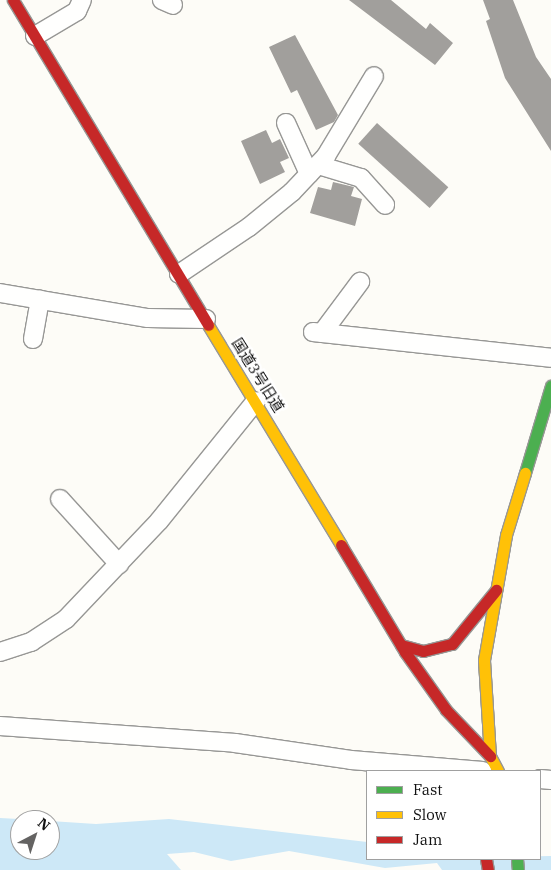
<!DOCTYPE html>
<html>
<head>
<meta charset="utf-8">
<style>
	body { margin:0 }
	#map { position:relative; width:551px; height:870px; overflow:hidden; background:#fdfcf7; font-family:"IBM Plex Serif","Noto Sans JP",serif }
	div>[style] { position:absolute }
	[style*='--x'] { left:calc(var(--x)*1px); top:calc(var(--y)*1px); width:calc(var(--w)*1px); rotate:calc(var(--a)*1deg) }
	.water>* { inset:0; background:#cde8f7 }
	.building>* { inset:0; background:#a19f9c; transform-origin:0 0 }
	.roads { filter:drop-shadow(1px 0 #979795) drop-shadow(-1px 0 #979795) drop-shadow(0 1px #979795) drop-shadow(0 -1px #979795) }
	.street>* { height:18px; margin:-9px; padding:0 9px; transform-origin:9px; border-radius:9px; background:#fffffe }
	.fast>* { height:11px; margin:-5.5px; padding:0 5.5px; transform-origin:5.5px; border-radius:5.5px; background:#4caf50 }
	.slow>* { height:11px; margin:-5.5px; padding:0 5.5px; transform-origin:5.5px; border-radius:5.5px; background:#ffc107 }
	.jam>* { height:11px; margin:-5.5px; padding:0 5.5px; transform-origin:5.5px; border-radius:5.5px; background:#c62828 }
	span { translate:-50% -50%; white-space:nowrap; text-align:center; line-height:1.15; -webkit-text-stroke:5px #fff; paint-order:stroke }
	.street-label { font-size:15px; color:#111 }
	.legend { position:absolute; left:366px; top:770px; width:175px; height:90px; box-sizing:border-box; background:#fff; border:1px solid #a0a0a0; margin:0; padding:6px 9px; list-style:none; font-size:15px; color:#111 }
	.legend li { display:flex; align-items:center; gap:10px; height:25px }
	.legend b { width:25px; border:1px solid #a0a0a0 }
	.north { position:absolute; left:10px; top:810px; width:50px; height:50px; box-sizing:border-box; background:#fff; border:1px solid #a0a0a0; border-radius:50%; rotate:40deg; font-size:14px; font-weight:700; line-height:20px; text-align:center; color:#111 }
	.north::after { content:''; display:block; margin:auto; width:18px; height:22px; background:#646362; clip-path:polygon(50% 0,100% 100%,50% 72%,0 100%) }
</style>
</head>
<body>
<div id="map">
	<div class="water">
		<div style="clip-path:polygon(0 818px,38px 820px,20px 820px,20px 850px,50px 850px,50px 821px,96px 824px,169px 819px,367px 842px,367px 859px,551px 856px,551px 870px,442px 870px,437px 863px,385px 868px,289px 851px,231px 861px,194px 852px,167px 854px,181px 870px,0 870px)"></div>
	</div>
	<div class="building">
		<div style="clip-path:polygon(349px 0,391px 0,426px 29px,430px 23px,453px 43px,435px 65px)"></div>
		<div style="clip-path:polygon(483px 0,513px 0,536px 57px,551px 79px,551px 151px,505px 78px,486px 21px,490px 19px)"></div>
		<div style="clip-path:polygon(295px 35px,338px 115px,334px 122px,316px 130px,297px 90px,291px 93px,269px 47px)"></div>
		<div style="left:377px;top:123px;width:96px;height:28px;rotate:42deg"></div>
		<div style="clip-path:polygon(266px 130px,272px 143px,280px 139px,289px 158px,280px 162px,285px 172px,260px 184px,241px 141px)"></div>
		<div style="clip-path:polygon(333px 182px,354px 187px,351px 196px,362px 199px,355px 226px,310px 213px,318px 187px,331px 190px)"></div>
	</div>
	<div class="roads">
		<div class="street">
			<div style="--x:162;--y:0;--w:12;--a:24"></div>
			<div style="--x:35;--y:36;--w:49;--a:-30.8"></div>
			<div style="--x:77;--y:11;--w:12;--a:-66"></div>
			<div style="--x:286;--y:123;--w:56;--a:65.7"></div>
			<div style="--x:318;--y:165;--w:45;--a:16.8"></div>
			<div style="--x:361;--y:178;--w:36;--a:48"></div>
			<div style="--x:179;--y:274;--w:84;--a:-33.9"></div>
			<div style="--x:249;--y:227;--w:55;--a:-39.1"></div>
			<div style="--x:292;--y:192;--w:50;--a:-46.6"></div>
			<div style="--x:326;--y:156;--w:93;--a:-59"></div>
			<div style="--x:0;--y:293;--w:150;--a:9.6"></div>
			<div style="--x:148;--y:318;--w:58;--a:1"></div>
			<div style="--x:313;--y:332;--w:239;--a:6.2"></div>
			<div style="--x:322;--y:333;--w:64;--a:-53.3"></div>
			<div style="--x:33;--y:339;--w:40;--a:-80"></div>
			<div style="--x:60;--y:499;--w:88;--a:47.8"></div>
			<div style="--x:0;--y:652;--w:33;--a:-18"></div>
			<div style="--x:31;--y:642;--w:42;--a:-33.3"></div>
			<div style="--x:66;--y:619;--w:135;--a:-46.5"></div>
			<div style="--x:159;--y:521;--w:154;--a:-51.1"></div>
			<div style="--x:0;--y:726;--w:236;--a:4.1"></div>
			<div style="--x:235;--y:743;--w:117;--a:8.3"></div>
			<div style="--x:351;--y:760;--w:132;--a:4.8"></div>
			<div style="--x:540;--y:779;--w:11;--a:5"></div>
		</div>
		<div class="fast">
			<div style="--x:525;--y:473;--w:91;--a:-73.4"></div>
			<div style="--x:517;--y:859;--w:11;--a:85"></div>
		</div>
		<div class="slow">
			<div style="--x:208;--y:325;--w:257;--a:58.8"></div>
			<div style="--x:498;--y:771;--w:17;--a:-118"></div>
			<div style="--x:490;--y:756;--w:96;--a:-93.6"></div>
			<div style="--x:484;--y:660;--w:127;--a:-80"></div>
			<div style="--x:506;--y:535;--w:65;--a:-73"></div>
		</div>
		<div class="jam">
			<div style="--x:13;--y:0;--w:379;--a:59"></div>
			<div style="--x:341;--y:545;--w:125;--a:59.1"></div>
			<div style="--x:405;--y:652;--w:71;--a:54.7"></div>
			<div style="--x:446;--y:710;--w:64;--a:46.3"></div>
			<div style="--x:401;--y:645;--w:23;--a:15"></div>
			<div style="--x:423;--y:651;--w:30;--a:-14"></div>
			<div style="--x:452;--y:644;--w:70;--a:-50.8"></div>
			<div style="--x:486;--y:859;--w:11;--a:80"></div>
		</div>
	</div>
	<div class="street-label">
		<span style="left:258px;top:375px;rotate:58deg">国道3号旧道</span>
	</div>
	<ul class="legend">
	<li><b style="height:6px;background:#4caf50"></b>Fast</li>
	<li><b style="height:6px;background:#ffc107"></b>Slow</li>
	<li><b style="height:6px;background:#c62828"></b>Jam</li>
	</ul>
	<div class="north">N</div>
</div>
</body>
</html>
